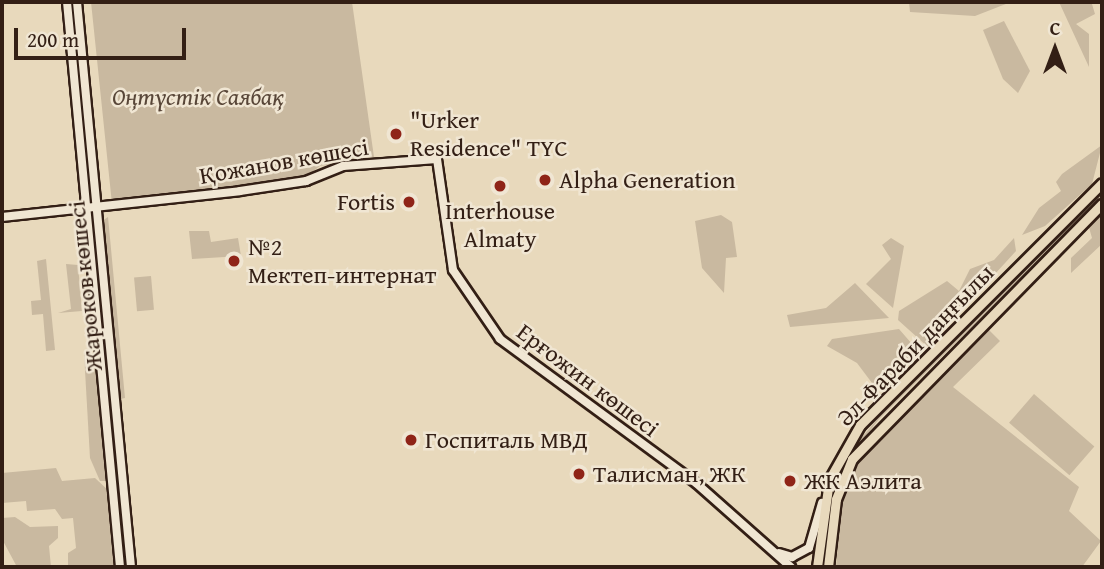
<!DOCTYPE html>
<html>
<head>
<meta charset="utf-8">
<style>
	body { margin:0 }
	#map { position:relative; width:1104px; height:569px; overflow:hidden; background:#e8d9bc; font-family:"Gentium Book Plus",serif }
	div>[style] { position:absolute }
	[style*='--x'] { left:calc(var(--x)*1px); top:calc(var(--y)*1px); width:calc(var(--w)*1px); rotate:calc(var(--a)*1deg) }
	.green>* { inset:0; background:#c9b9a0; transform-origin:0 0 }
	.roads { filter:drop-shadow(2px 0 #331f15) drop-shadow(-2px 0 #331f15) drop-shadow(0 2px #331f15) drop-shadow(0 -2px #331f15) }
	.secondary>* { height:8px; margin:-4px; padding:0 4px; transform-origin:4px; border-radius:4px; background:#f0e6d3 }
	.primary>* { height:9px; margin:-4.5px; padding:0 4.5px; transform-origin:4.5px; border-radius:4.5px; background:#e8d9bc }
	.dots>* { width:19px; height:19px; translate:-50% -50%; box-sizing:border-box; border:4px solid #f0e6d3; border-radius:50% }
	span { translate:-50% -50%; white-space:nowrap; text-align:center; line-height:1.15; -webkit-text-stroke:5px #f0e6d3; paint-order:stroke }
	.park-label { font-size:24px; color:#584638; font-style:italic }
	.poi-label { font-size:24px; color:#331f15 }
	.left { translate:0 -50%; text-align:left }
	.right { translate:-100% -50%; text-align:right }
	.street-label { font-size:24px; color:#331f15 }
	.frame { position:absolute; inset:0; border:4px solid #331f15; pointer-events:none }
	.north { position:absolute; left:1020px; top:14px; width:70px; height:70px; -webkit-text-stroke:5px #f0e6d3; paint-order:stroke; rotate:0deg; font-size:19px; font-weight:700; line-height:28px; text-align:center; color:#331f15 }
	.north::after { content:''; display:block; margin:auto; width:24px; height:32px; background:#331f15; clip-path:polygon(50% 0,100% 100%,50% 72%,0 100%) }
	.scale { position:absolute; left:14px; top:28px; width:172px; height:32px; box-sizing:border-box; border:4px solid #331f15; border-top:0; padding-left:9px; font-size:21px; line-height:24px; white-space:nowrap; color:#331f15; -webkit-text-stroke:5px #f0e6d3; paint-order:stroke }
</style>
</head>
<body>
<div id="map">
	<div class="green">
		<div style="clip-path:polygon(91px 2px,352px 2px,374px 157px,320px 166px,304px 178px,112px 204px)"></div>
		<div style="clip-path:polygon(909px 2px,1011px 2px,975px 16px,910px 12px)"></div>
		<div style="clip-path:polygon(1059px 2px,1092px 4px,1095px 14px,1076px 24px,1089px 34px,1089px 67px)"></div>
		<div style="clip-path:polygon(1004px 21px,1030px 71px,1018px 93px,1003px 79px,983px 30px)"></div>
		<div style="clip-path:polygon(1102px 145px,1092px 184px,1045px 226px,1022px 235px,1039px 208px,1061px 191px,1056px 182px,1062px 174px)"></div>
		<div style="clip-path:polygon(1102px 189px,1102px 197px,879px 419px,848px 459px,833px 494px,821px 567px,829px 493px,845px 457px,922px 367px)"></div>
		<div style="clip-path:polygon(1102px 210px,1102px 244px,1071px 273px,1071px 258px,1092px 238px,1088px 224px)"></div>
		<div style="clip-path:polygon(721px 215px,732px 222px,737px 257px,726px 258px,724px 293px,702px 268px,695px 221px)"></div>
		<div style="clip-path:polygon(108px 217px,125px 398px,120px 399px,102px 221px)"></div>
		<div style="left:99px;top:225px;width:343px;height:12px;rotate:85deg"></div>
		<div style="clip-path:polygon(189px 231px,209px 231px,211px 242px,238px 238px,241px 256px,192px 259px)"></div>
		<div style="clip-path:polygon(891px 238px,904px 246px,893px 308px,866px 284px,891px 259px,882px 245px)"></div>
		<div style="clip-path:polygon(1014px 238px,1016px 251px,928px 347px,898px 320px,899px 311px,947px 281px,959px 291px,970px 269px,994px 260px)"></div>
		<div style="clip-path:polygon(46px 259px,55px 350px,46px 351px,43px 314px,32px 315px,31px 301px,41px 300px,37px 261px)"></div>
		<div style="clip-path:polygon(66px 264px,78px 265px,82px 311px,58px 313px,71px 309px)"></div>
		<div style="left:151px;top:276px;width:34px;height:17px;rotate:85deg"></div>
		<div style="clip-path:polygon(855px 283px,889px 318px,790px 327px,787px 315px,826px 308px)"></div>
		<div style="clip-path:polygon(899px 329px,919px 352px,878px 391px,857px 363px,827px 346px,832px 339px)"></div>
		<div style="clip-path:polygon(989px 330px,1000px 341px,953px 387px,1079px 487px,1069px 511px,1101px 541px,1082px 567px,836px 567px,842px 497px,862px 456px)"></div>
		<div style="clip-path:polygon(84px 353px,94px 353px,108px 481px,100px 481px,90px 458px)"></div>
		<div style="left:1034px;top:394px;width:80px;height:38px;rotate:41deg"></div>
		<div style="clip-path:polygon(56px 468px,62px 481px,95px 478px,110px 492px,116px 567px,68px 567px,68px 553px,76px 548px,73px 518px,62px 519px,55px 509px,27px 511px,26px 501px,2px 503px,2px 473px)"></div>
		<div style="clip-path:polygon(15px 517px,30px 527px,58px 526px,58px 538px,49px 546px,51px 567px,17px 567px,2px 539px,2px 518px)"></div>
	</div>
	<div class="roads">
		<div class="secondary">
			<div style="--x:67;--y:2;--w:567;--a:84.64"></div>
			<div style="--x:77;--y:2;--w:568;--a:84.54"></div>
			<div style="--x:2;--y:217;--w:239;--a:-6.2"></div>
			<div style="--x:240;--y:191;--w:67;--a:-8.6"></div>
			<div style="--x:306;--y:181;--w:40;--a:-22"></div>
			<div style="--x:343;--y:166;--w:94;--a:-4.3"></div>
			<div style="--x:437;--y:159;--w:112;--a:81.8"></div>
			<div style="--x:453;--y:270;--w:83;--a:55.7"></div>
			<div style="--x:500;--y:339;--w:243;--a:36.3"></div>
			<div style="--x:696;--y:483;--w:127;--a:41.5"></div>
			<div style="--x:779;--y:553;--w:14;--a:17"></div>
			<div style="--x:792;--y:557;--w:19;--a:-28"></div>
			<div style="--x:809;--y:548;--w:47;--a:-73.9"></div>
		</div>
		<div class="primary">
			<div style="--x:817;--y:567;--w:88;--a:-82.1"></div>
			<div style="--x:829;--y:480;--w:63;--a:-60.6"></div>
			<div style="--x:860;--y:425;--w:342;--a:-45"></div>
			<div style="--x:828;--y:567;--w:68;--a:-83.3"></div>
			<div style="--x:836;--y:499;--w:43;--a:-68.2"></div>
			<div style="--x:852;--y:459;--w:357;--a:-45.6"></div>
		</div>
	</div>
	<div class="dots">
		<div style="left:396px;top:134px;background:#8f2418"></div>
		<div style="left:545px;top:180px;background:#8f2418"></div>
		<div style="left:500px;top:186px;background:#8f2418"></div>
		<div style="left:409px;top:202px;background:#8f2418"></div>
		<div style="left:234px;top:261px;background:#8f2418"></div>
		<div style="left:411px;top:440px;background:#8f2418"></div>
		<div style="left:579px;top:474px;background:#8f2418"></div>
		<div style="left:790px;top:481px;background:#8f2418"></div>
	</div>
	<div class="park-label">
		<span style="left:198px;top:97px">Оңтүстік Саябақ</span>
	</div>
	<div class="poi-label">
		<span class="left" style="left:410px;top:134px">"Urker<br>Residence" ТҮС</span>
		<span class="left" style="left:559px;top:180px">Alpha Generation</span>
		<span class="right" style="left:395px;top:202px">Fortis</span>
		<span style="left:500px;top:225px">Interhouse<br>Almaty</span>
		<span class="left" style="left:248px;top:261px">№2<br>Мектеп-интернат</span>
		<span class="left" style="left:425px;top:440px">Госпиталь МВД</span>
		<span class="left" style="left:593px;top:474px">Талисман, ЖК</span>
		<span class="left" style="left:804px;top:481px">ЖК Аэлита</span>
	</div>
	<div class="street-label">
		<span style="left:284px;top:161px;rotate:-10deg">Қожанов көшесі</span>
		<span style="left:85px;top:286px;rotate:-96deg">Жароков көшесі</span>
		<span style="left:915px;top:345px;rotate:-46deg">Әл-Фараби даңғылы</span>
		<span style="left:588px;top:380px;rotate:37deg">Ерғожин көшесі</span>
	</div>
	<div class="frame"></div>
	<div class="north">С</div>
	<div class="scale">200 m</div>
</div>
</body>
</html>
